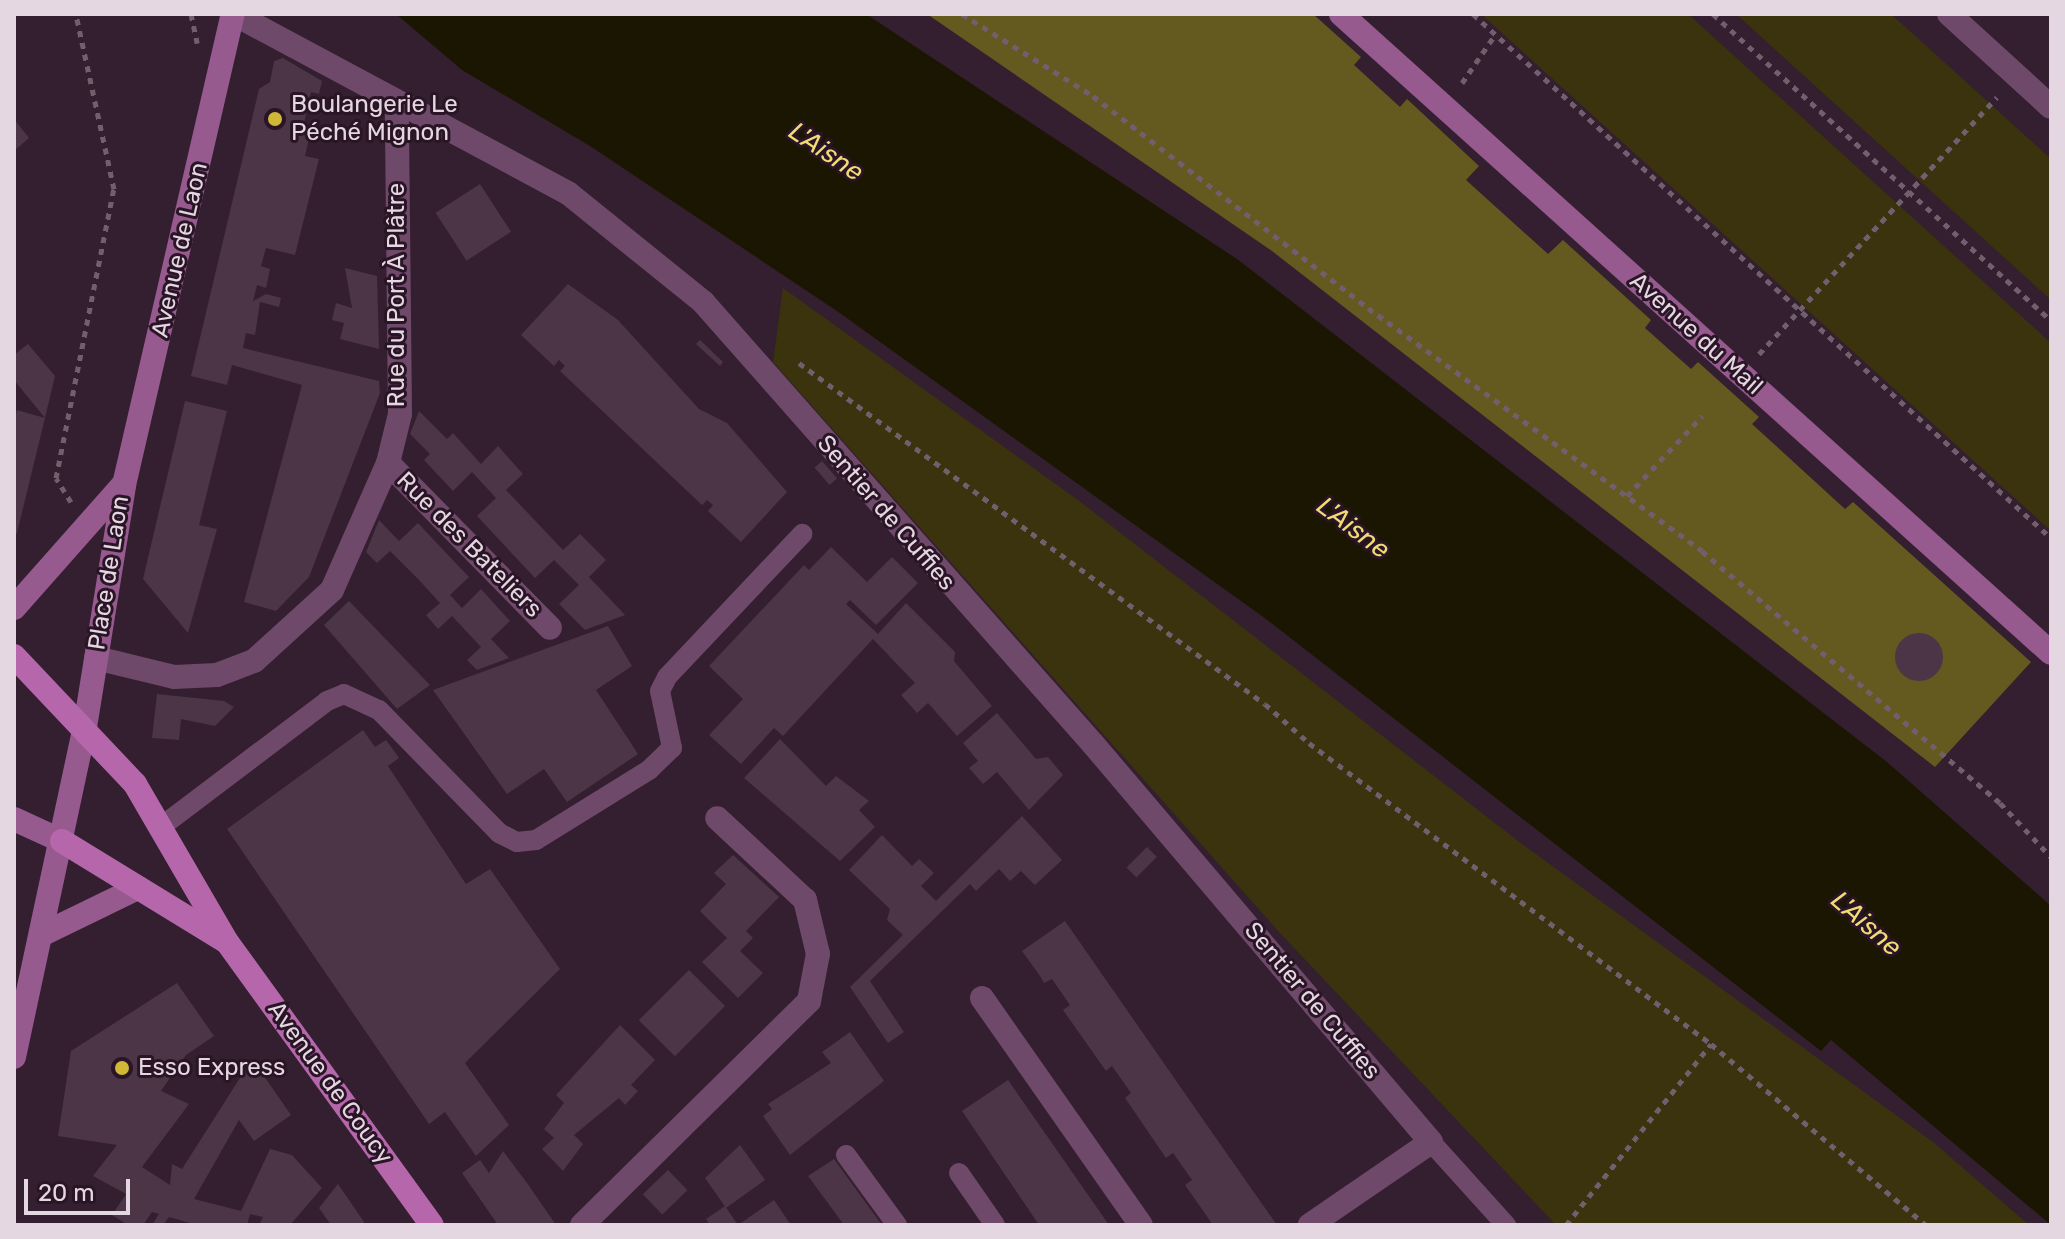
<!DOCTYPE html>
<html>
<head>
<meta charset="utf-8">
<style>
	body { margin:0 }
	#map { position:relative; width:2065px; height:1239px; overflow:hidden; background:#331f30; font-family:Rubik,sans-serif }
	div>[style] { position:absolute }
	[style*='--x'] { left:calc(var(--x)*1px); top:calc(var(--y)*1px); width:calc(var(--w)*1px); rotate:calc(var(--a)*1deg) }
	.green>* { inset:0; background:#3a330d }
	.forest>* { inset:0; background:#64591f }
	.water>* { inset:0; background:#1b1601 }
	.building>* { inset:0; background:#4b3547; transform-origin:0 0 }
	.round { border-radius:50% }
	.path>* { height:5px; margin-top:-2.5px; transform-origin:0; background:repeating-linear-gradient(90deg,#715f6e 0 6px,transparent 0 12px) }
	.lane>* { height:20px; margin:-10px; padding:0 10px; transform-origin:10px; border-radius:10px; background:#6f4969 }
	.street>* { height:24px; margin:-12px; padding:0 12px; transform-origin:12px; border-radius:12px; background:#6f4969 }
	.secondary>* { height:24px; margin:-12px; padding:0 12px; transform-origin:12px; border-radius:12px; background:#975a8f }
	.primary>* { height:24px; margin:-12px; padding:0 12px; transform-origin:12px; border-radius:12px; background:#b667ab }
	.dots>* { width:22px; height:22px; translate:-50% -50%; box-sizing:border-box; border:4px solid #291526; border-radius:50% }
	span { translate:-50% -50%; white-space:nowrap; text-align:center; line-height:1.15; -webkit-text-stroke:6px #291526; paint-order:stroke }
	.poi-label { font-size:24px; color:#e5d7e2 }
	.left { translate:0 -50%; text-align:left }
	.street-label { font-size:24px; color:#e5d7e2 }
	.water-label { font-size:26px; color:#f1dc73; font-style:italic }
	.frame { position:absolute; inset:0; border:16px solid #e5d7e2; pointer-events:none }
	.scale { position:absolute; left:24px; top:1179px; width:106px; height:36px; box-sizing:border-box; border:4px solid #e5d7e2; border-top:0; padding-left:10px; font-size:24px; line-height:28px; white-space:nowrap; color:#e5d7e2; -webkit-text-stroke:6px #291526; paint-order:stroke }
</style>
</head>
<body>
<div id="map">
	<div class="green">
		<div style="clip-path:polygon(1481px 14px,1688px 14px,2051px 343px,2051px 531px)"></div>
		<div style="clip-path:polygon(1736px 14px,1891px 14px,2051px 159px,2051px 300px)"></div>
		<div style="clip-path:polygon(783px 288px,1078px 500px,1522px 844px,1933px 1142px,2029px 1225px,1556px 1225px,1279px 932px,773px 362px)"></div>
	</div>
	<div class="forest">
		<div style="clip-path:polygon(927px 14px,1313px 14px,1361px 57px,1354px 65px,1400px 107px,1407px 99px,1479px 166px,1466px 180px,1548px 254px,1563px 240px,1651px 320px,1645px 328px,1691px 369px,1698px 362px,1759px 417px,1752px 424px,1845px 509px,1853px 502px,2031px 662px,1935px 767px,1272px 251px)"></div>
	</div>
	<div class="water">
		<div style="clip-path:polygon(396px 14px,866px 14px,1237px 259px,1887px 762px,2051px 906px,2051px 1225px,1831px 1040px,1821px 1051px,1266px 619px,837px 311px,590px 146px,462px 70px)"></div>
	</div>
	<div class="building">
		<div style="clip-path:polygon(283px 58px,322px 81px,319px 94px,311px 92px,302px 132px,310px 134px,305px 156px,319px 159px,295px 255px,266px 248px,261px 266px,270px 269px,266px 288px,257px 285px,253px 301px,266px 294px,281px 298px,279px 307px,260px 302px,255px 335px,246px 333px,243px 348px,379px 381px,380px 393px,309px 577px,276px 611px,244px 602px,302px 385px,232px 365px,227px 385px,191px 376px,259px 89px,270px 82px,274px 61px)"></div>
		<div style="clip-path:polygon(14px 119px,29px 138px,14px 151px)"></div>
		<div style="left:480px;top:184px;width:57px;height:53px;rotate:57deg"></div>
		<div style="clip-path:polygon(345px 268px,377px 276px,379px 349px,340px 339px,344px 323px,332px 320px,336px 303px,352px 308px)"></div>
		<div style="clip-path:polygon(568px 284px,618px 320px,699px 409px,727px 423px,787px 492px,741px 542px,708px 511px,713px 505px,707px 500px,702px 505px,560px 371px,565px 366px,559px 360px,554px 366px,521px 335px)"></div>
		<div style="clip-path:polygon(700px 340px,723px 362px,720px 366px,696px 344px)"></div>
		<div style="clip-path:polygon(28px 344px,55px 376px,45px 418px,17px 533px,14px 536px,14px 421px,17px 410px,45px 418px,14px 380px,14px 355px)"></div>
		<div style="clip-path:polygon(185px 401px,227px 411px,199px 525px,217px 529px,188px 633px,143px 579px)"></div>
		<div style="clip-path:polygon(419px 411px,447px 439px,453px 433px,481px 464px,498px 446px,523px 474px,506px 490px,563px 550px,580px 534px,606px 560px,589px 577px,625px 615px,585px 630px,559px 604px,579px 585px,554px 560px,535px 578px,477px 516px,496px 498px,472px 472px,453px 491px,424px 460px,430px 454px,410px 434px)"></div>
		<div style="left:822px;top:461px;width:23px;height:10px;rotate:49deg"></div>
		<div style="clip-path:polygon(379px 520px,399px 541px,418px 523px,447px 554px,469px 577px,450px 595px,462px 608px,481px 589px,510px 621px,491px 639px,509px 658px,477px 670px,467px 660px,481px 647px,452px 616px,438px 629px,426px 615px,440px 603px,419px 580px,390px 551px,377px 563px,366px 552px)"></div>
		<div style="clip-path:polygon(831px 547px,867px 582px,892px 557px,918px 583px,876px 625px,850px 600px,846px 604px,878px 634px,906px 603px,955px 652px,954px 661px,992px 706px,957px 736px,928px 703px,917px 713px,901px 695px,915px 683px,873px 639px,783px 736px,774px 728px,741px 764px,709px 735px,743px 699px,709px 666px,804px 565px,809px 570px)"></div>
		<div style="clip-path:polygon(349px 601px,430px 685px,397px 709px,324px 625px)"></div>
		<div style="clip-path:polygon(608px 626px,632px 666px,596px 690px,638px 754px,567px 802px,544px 769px,507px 794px,433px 690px)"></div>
		<div class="round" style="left:1895px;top:633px;width:48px;height:48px"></div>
		<div style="clip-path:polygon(157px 694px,224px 701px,234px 707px,215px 726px,181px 719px,179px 740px,152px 738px)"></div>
		<div style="clip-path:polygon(997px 713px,1036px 759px,1048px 757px,1063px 775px,1029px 810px,997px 772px,983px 784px,969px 768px,978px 761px,963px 743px)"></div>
		<div style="clip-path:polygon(363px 730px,375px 747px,386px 740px,399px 758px,388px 766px,466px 884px,490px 869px,560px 969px,465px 1063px,509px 1125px,476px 1156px,445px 1112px,429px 1124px,227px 829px)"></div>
		<div style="clip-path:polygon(780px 739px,826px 786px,836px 776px,869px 801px,859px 810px,875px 827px,840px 861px,744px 778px)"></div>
		<div style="clip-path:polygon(1022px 816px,1062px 860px,1035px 885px,1021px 871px,1010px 881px,999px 869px,976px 891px,970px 884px,870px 981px,904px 1032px,888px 1043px,850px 987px,903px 935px,887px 920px,890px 909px,849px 870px,882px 835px,912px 866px,919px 859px,934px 873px,921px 886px,936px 901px)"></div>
		<div style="left:1147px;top:847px;width:14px;height:29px;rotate:45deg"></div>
		<div style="clip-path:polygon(733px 855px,779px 897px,746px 931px,753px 938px,740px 951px,763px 973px,738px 998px,702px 962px,727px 938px,700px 911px,726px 884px,714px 873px)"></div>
		<div style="clip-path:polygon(1065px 921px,1218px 1141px,1277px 1225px,1213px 1225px,1185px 1185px,1192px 1180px,1173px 1153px,1166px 1158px,1125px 1098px,1131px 1093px,1112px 1066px,1106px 1071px,1063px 1010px,1070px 1005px,1052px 979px,1044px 983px,1040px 976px,1022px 951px)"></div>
		<div style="left:689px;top:970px;width:51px;height:71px;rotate:45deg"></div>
		<div style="clip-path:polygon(177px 983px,214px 1036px,186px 1055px,161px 1091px,189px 1104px,142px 1167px,170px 1185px,172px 1164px,182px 1169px,252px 1059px,291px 1115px,254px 1141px,239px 1120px,194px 1199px,241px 1211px,270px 1149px,292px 1155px,322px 1188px,290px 1225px,259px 1225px,263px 1217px,250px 1214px,247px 1225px,197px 1225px,169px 1217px,163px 1225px,152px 1225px,159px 1214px,152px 1212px,143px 1225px,128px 1225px,112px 1215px,126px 1194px,93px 1176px,117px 1145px,58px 1136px,71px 1051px)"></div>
		<div style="clip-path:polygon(620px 1025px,655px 1060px,631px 1085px,638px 1091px,625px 1105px,619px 1098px,574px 1135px,583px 1144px,563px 1171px,542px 1149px,554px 1138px,544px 1129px,564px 1103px,556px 1095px)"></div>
		<div style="clip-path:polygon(850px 1032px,884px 1081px,790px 1155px,763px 1116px,772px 1109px,768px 1104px,831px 1063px,822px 1052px)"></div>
		<div style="clip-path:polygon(1008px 1080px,1109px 1225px,1039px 1225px,962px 1111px)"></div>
		<div style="clip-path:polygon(740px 1145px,765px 1180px,726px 1208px,705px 1178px)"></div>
		<div style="clip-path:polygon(503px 1151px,527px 1183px,556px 1225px,498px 1225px,462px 1173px,480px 1160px,489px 1173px)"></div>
		<div style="clip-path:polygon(834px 1159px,882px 1225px,844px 1225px,808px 1176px)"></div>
		<div style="left:668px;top:1170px;width:28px;height:35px;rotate:46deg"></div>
		<div style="clip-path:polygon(338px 1184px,366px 1225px,331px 1225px,319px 1208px)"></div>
		<div style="clip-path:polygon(774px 1200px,791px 1225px,738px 1225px)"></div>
		<div style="clip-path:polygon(725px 1206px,738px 1225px,710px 1225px,706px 1219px)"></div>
	</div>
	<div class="path">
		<div style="--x:191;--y:14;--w:30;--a:78"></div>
		<div style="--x:962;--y:14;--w:155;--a:32"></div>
		<div style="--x:1093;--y:96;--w:347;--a:37.6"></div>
		<div style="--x:1368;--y:308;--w:413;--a:36"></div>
		<div style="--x:1702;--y:551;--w:390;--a:40.2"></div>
		<div style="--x:2000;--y:803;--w:74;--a:46.6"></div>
		<div style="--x:1473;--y:14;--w:780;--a:42.19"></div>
		<div style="--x:1713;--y:14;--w:456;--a:42.2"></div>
		<div style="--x:1462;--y:83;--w:58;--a:-55.5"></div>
		<div style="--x:1759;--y:354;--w:350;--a:-47.2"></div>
		<div style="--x:799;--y:363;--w:577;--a:36.2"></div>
		<div style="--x:1265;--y:704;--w:59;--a:41.6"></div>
		<div style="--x:1309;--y:743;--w:502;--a:36.82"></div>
		<div style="--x:1711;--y:1044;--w:281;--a:40.1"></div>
		<div style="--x:1627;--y:496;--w:110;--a:-46.8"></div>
		<div style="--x:71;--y:502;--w:28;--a:-122"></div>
		<div style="--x:56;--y:478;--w:295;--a:-78.7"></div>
		<div style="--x:114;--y:189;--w:179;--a:-102.3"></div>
		<div style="--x:1566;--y:1225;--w:232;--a:-51.3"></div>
	</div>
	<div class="lane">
		<div style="--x:162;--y:826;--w:207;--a:-37.1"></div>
		<div style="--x:327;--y:701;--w:18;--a:-22"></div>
		<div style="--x:344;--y:694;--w:38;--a:25"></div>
		<div style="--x:379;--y:710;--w:172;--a:45.7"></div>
		<div style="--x:499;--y:833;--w:20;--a:27"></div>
		<div style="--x:517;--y:842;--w:19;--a:-6"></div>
		<div style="--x:536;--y:840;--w:133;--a:-31.8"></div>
		<div style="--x:649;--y:770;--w:32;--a:-44"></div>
		<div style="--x:672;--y:748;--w:58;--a:-101.9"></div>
		<div style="--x:660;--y:691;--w:16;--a:-63"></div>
		<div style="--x:667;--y:677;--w:197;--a:-46.6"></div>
		<div style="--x:1431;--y:1142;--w:112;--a:47.9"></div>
		<div style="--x:846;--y:1155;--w:87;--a:53.9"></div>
		<div style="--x:959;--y:1173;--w:63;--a:55.3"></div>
	</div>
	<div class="street">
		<div style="--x:234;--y:14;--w:379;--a:28.2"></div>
		<div style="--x:568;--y:193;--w:174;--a:38.9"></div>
		<div style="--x:703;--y:302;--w:589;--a:48.58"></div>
		<div style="--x:1093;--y:744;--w:522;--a:49.66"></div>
		<div style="--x:1431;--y:1142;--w:147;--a:145.6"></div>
		<div style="--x:1949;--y:14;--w:138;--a:42.4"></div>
		<div style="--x:388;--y:463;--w:231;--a:45.5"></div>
		<div style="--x:96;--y:658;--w:80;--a:13.7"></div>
		<div style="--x:174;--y:677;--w:43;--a:-2.7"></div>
		<div style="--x:217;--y:675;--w:40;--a:-21"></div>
		<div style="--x:254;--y:661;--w:105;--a:-42.3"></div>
		<div style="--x:332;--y:590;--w:139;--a:-66.2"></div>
		<div style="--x:388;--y:463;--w:50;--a:-76.2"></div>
		<div style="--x:400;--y:414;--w:312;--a:-90.6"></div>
		<div style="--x:982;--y:998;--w:277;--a:55"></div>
		<div style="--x:582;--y:1225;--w:319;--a:-44.6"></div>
		<div style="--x:809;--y:1001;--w:48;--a:-79.2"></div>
		<div style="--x:818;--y:954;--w:56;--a:-103.5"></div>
		<div style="--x:805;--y:900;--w:120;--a:-137"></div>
	</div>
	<div class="secondary">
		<div style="--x:1341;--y:14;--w:955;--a:41.99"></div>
		<div style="--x:14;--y:608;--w:163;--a:-48.5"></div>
		<div style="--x:14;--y:819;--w:53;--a:24.6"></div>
		<div style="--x:41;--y:935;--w:108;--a:-25.9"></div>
		<div style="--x:14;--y:1057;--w:338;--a:-77.9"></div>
		<div style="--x:85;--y:727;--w:245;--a:-80.8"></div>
		<div style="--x:124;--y:485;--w:483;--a:-77"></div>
	</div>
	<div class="primary">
		<div style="--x:14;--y:656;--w:176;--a:46.6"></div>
		<div style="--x:135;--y:784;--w:183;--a:59.8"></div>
		<div style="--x:227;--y:942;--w:349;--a:54.1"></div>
		<div style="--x:62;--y:841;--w:191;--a:31.5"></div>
	</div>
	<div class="dots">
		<div style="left:275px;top:119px;background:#d0b836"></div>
		<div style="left:122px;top:1068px;background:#d0b836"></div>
	</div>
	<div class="poi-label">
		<span class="left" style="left:291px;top:119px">Boulangerie Le<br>Péché Mignon</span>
		<span class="left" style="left:138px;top:1068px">Esso Express</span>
	</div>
	<div class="street-label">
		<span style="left:180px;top:250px;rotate:-77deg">Avenue de Laon</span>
		<span style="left:397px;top:295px;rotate:-90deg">Rue du Port À Plâtre</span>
		<span style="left:1696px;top:334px;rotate:42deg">Avenue du Mail</span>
		<span style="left:886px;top:513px;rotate:49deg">Sentier de Cuffies</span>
		<span style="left:469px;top:545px;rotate:45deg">Rue des Bateliers</span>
		<span style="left:109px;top:573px;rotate:-81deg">Place de Laon</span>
		<span style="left:1312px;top:1001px;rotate:50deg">Sentier de Cuffies</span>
		<span style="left:330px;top:1083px;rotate:54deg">Avenue de Coucy</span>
	</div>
	<div class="water-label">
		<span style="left:826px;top:152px;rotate:34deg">L'Aisne</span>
		<span style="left:1353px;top:528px;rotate:37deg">L'Aisne</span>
		<span style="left:1866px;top:924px;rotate:41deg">L'Aisne</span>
	</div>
	<div class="frame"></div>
	<div class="scale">20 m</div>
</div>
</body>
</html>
